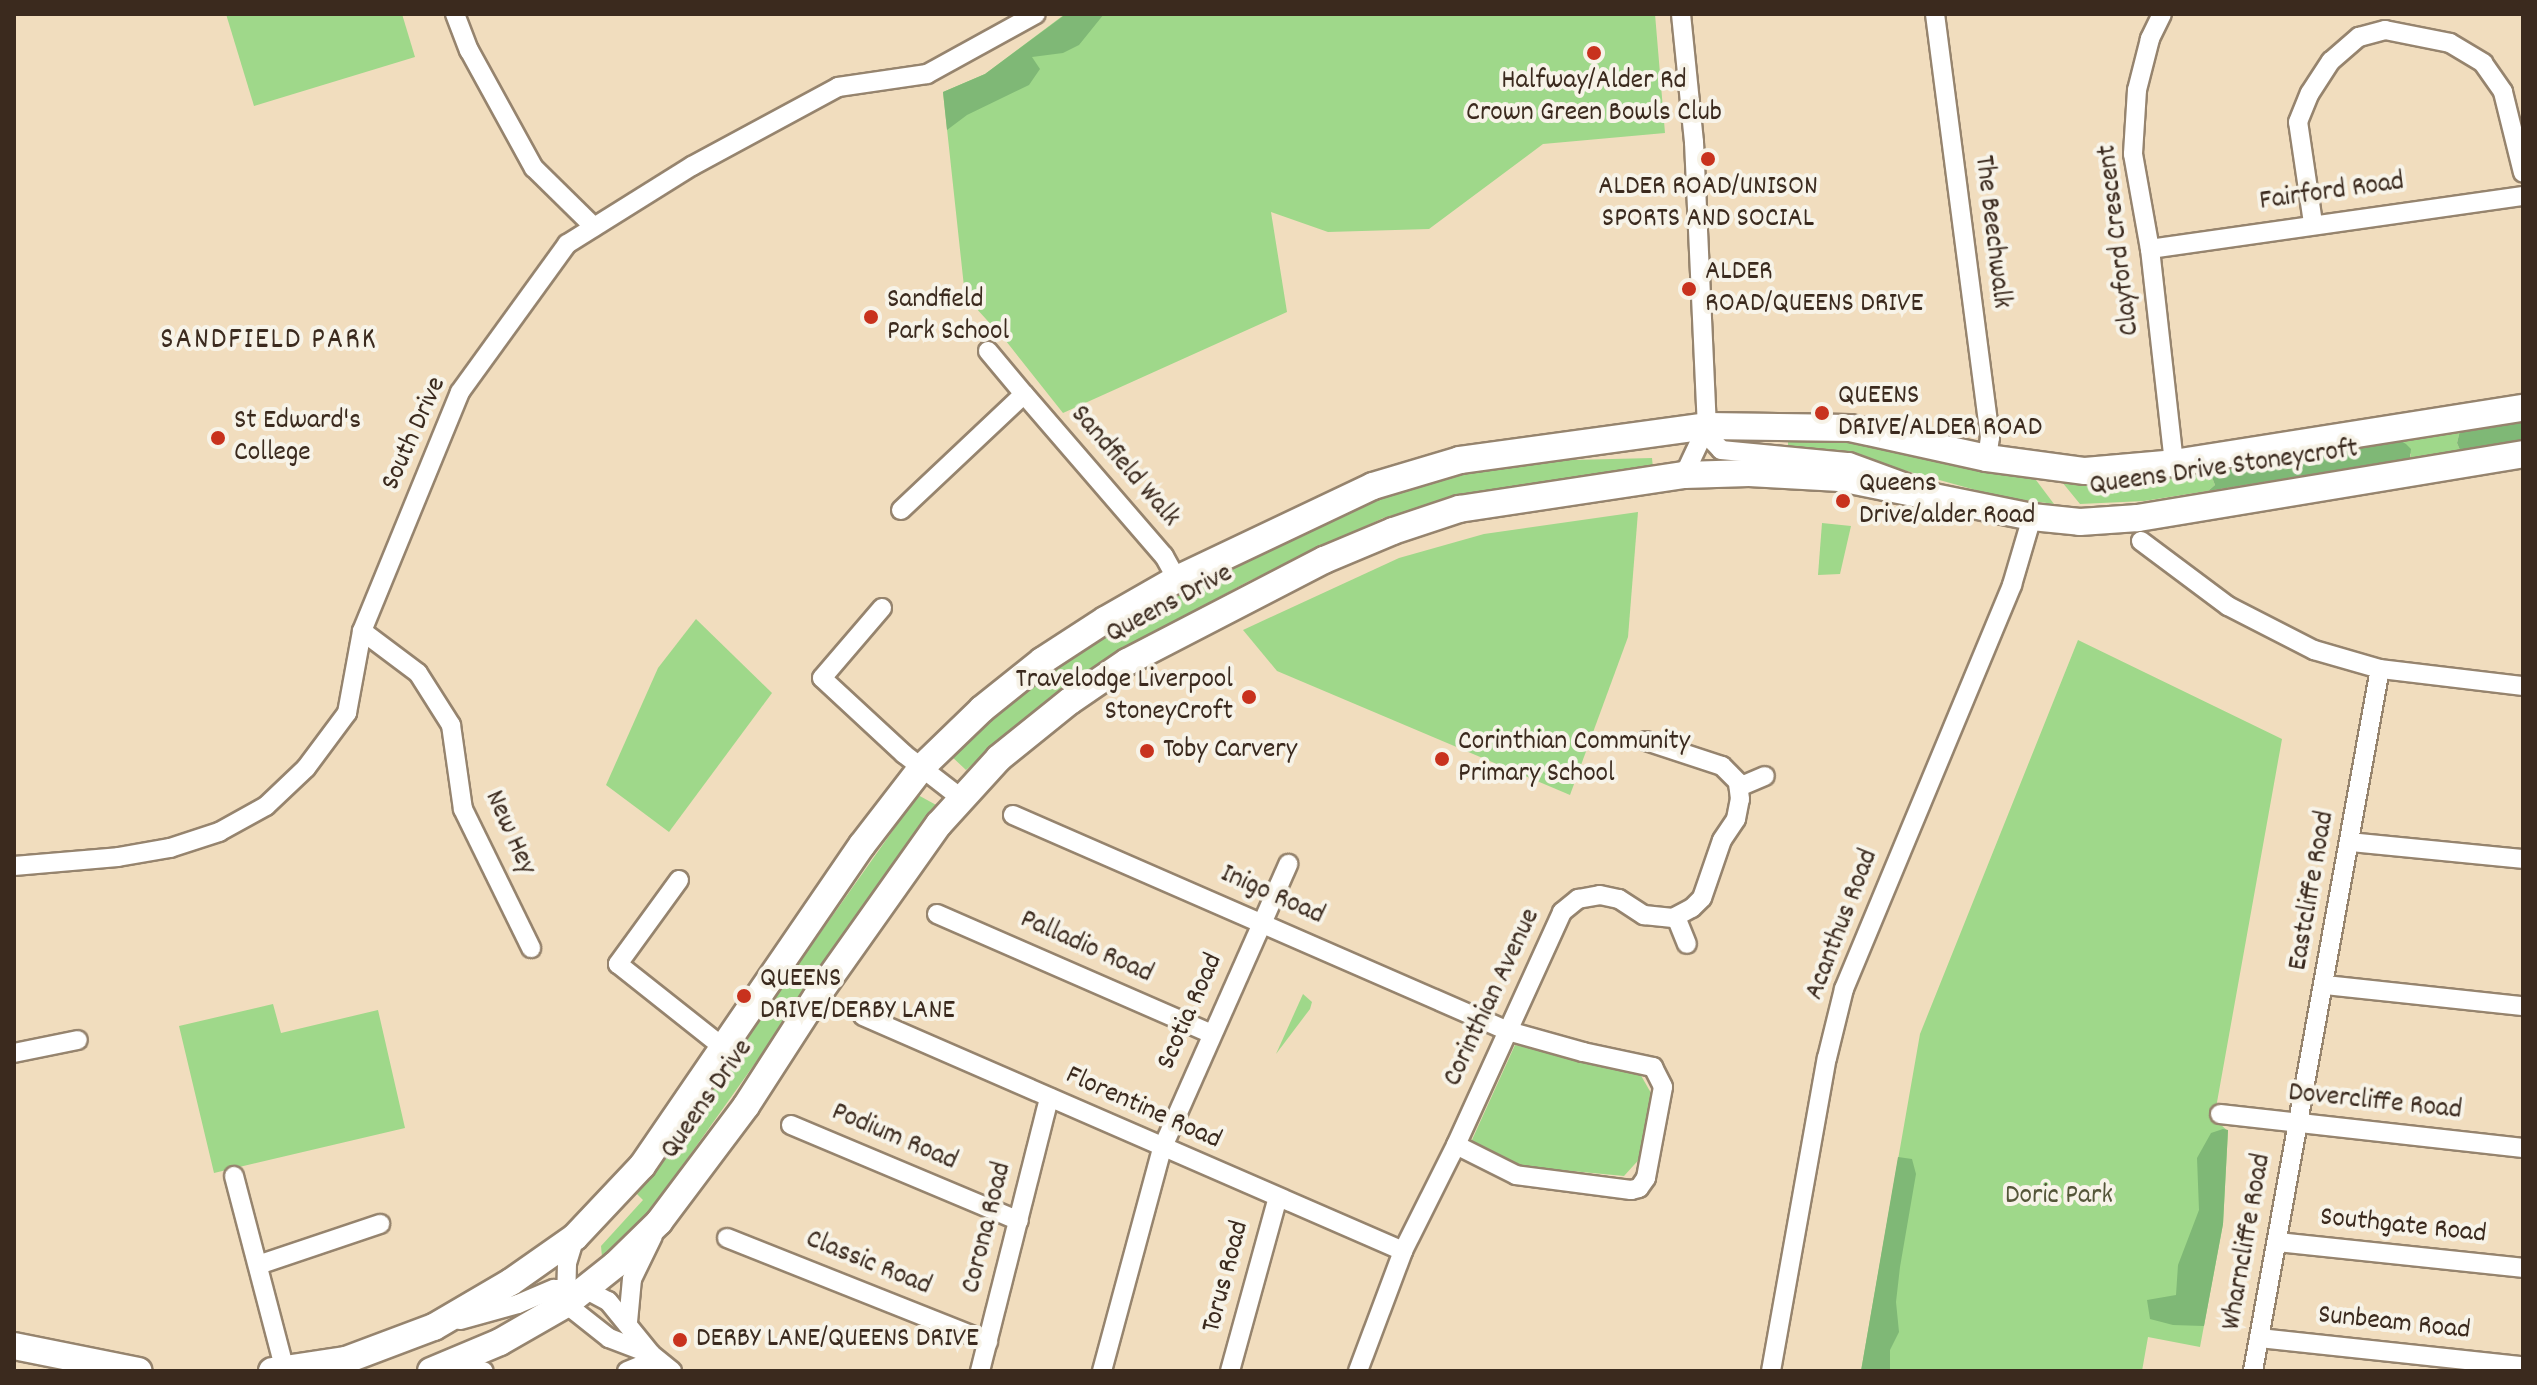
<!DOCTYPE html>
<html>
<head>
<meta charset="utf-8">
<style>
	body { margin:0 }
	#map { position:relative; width:2537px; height:1385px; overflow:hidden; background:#f1ddbe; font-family:Dekko,sans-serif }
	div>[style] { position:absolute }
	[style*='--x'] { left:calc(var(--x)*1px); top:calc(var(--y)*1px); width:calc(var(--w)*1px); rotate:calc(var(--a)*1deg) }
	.green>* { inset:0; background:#9fd88a }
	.forest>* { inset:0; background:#7fb876 }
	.roads { filter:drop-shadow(2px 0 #96846e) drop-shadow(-2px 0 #96846e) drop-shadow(0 2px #96846e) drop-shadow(0 -2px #96846e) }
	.minor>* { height:18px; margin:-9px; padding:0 9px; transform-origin:9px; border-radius:9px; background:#fff }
	.highway>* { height:26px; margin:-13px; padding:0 13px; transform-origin:13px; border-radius:13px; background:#fff }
	.dots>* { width:22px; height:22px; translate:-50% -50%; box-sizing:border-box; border:4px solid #f7f3e8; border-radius:50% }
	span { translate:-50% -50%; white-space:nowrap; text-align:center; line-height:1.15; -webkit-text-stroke:8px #f7f3e8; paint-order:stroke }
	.poi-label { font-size:28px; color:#3b2a1e }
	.left { translate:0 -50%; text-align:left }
	.right { translate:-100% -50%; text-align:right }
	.street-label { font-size:28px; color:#3b2a1e }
	.park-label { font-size:28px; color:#545639 }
	.neighbourhood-label { font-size:30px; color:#3b2a1e; letter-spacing:2px }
	.frame { position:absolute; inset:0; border:16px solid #3b2a1e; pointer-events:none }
</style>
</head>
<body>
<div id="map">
	<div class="green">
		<div style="clip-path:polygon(226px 14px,402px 14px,415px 57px,254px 106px)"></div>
		<div style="clip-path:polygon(1065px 14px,1655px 14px,1665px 133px,1543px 144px,1429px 229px,1328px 232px,1271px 212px,1287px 312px,1063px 413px,1006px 341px,965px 296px,943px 92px,985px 74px)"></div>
		<div style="clip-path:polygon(2461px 426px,2457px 443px,2460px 450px,2410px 458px,2411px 454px,2392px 441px,2384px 444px,2381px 439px)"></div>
		<div style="clip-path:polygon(1788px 436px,1865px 444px,2036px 480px,2054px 504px,2001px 497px,1845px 454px,1788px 446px)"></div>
		<div style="clip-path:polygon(1652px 458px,1653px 468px,1470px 493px,1383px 518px,1247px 582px,1111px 656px,1050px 697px,966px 770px,949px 754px,1035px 679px,1097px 636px,1182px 588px,1376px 496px,1449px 473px,1532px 461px)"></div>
		<div style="clip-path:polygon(2208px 467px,2215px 485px,2208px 491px,2144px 501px,2080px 504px,2062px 482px,2119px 481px)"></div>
		<div style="clip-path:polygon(1638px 512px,1628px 637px,1570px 795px,1277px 671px,1243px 630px,1399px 558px,1484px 534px)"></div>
		<div style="clip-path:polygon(1822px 523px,1851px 526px,1840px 574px,1818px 575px)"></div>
		<div style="clip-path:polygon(696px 619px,772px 693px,669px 832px,606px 785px,658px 668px)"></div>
		<div style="clip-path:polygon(2078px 640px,2282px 739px,2214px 1119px,2228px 1131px,2223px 1224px,2200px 1347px,2148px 1337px,2142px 1371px,1861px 1371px,1920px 1034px)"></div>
		<div style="clip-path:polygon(918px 795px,938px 806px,643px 1221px,602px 1257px,601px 1246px,643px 1200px,636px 1193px)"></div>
		<div style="clip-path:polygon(1303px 994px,1312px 1002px,1310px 1009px,1276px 1054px)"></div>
		<div style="clip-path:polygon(273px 1004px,281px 1033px,378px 1010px,405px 1128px,214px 1173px,179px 1026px)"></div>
		<div style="clip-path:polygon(1515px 1045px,1639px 1072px,1651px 1093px,1644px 1154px,1624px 1176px,1518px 1166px,1471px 1142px)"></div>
	</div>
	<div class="forest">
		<div style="clip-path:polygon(1066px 14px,1104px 14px,1079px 45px,1063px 53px,1032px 57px,1040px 69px,1029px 85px,967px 115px,947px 130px,943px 92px,985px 74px)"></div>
		<div style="clip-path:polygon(2523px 416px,2523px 440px,2460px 450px,2457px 443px,2461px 426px)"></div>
		<div style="clip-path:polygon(2381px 439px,2387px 444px,2401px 441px,2406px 444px,2411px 449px,2410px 458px,2208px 491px,2215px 485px,2208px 467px)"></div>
		<div style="clip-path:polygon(2223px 1129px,2228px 1130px,2223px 1224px,2204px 1326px,2173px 1325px,2150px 1319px,2147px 1300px,2176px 1295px,2178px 1265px,2199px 1210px,2197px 1158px,2211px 1133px)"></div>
		<div style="clip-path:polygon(1898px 1157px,1912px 1159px,1916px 1174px,1900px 1267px,1896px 1302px,1899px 1332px,1890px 1350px,1890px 1371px,1861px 1371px)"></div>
	</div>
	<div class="roads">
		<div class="minor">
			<div style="--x:455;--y:14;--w:39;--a:69"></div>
			<div style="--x:469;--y:50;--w:135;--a:61.2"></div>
			<div style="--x:534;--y:168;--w:84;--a:44.5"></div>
			<div style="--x:1681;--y:14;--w:129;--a:84.2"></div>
			<div style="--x:1694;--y:142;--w:284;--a:87.4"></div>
			<div style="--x:1707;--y:426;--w:54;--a:115.1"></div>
			<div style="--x:1935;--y:14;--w:427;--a:82.6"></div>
			<div style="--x:1990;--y:437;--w:21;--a:98"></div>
			<div style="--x:2162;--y:14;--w:28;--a:116"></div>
			<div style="--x:2150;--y:39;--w:53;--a:104.3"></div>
			<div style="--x:2137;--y:90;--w:64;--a:93.6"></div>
			<div style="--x:2133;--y:154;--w:97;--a:79.9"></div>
			<div style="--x:2150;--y:249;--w:215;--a:83.6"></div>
			<div style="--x:2313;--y:223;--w:102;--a:-98.4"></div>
			<div style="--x:2298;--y:122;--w:31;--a:-68"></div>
			<div style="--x:2310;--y:93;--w:38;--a:-57"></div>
			<div style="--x:2331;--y:61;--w:37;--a:-41"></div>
			<div style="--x:2359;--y:37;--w:27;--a:-15"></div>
			<div style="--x:2385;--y:30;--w:66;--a:11.3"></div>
			<div style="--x:2450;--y:43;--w:39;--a:31"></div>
			<div style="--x:2483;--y:63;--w:35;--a:55"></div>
			<div style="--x:2503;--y:92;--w:83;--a:76.1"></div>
			<div style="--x:2150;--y:249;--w:377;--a:-8.1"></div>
			<div style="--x:988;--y:351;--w:56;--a:50.1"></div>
			<div style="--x:1707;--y:426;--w:12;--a:76"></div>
			<div style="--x:1710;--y:438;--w:16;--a:47"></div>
			<div style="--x:1721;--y:450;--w:129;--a:5.4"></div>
			<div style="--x:1849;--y:462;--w:64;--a:20.1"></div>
			<div style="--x:901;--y:510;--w:169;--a:-43.3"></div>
			<div style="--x:1024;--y:394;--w:214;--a:49.2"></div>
			<div style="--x:1164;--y:556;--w:26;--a:61"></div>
			<div style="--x:2141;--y:541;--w:109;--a:36.8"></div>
			<div style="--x:2228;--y:606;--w:97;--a:27.1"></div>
			<div style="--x:2314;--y:650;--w:69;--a:16.1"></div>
			<div style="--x:2380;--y:669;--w:144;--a:6.8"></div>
			<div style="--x:882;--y:608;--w:92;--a:130.6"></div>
			<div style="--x:822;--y:678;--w:112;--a:42.8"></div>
			<div style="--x:904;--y:754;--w:72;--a:37.7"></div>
			<div style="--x:362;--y:631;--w:70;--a:36.9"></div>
			<div style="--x:418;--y:673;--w:62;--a:57.6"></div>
			<div style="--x:451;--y:725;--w:85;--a:81.9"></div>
			<div style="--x:463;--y:809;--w:155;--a:63.9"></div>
			<div style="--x:1739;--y:787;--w:28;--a:-23"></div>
			<div style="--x:1013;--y:815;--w:540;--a:23.57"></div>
			<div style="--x:1508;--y:1031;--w:78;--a:15.6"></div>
			<div style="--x:1583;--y:1052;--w:72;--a:12.1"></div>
			<div style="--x:1653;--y:1067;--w:22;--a:63"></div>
			<div style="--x:1663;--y:1087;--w:93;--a:100.6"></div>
			<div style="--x:1646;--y:1178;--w:12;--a:125"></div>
			<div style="--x:1639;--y:1188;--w:8;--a:166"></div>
			<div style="--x:1631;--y:1190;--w:116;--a:-172.6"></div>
			<div style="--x:1516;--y:1175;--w:67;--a:-153.4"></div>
			<div style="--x:2350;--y:842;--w:174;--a:5.6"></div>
			<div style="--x:14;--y:866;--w:104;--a:-4.9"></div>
			<div style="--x:118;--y:857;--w:53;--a:-9.8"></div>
			<div style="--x:170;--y:848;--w:52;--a:-18.1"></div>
			<div style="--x:219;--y:832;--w:54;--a:-29"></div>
			<div style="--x:266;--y:806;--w:55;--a:-43.5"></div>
			<div style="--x:306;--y:768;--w:69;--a:-53.3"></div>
			<div style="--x:347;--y:713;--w:83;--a:-79.6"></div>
			<div style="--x:362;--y:631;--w:258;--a:-67.7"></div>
			<div style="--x:460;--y:392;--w:183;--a:-54.1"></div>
			<div style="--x:567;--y:244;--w:147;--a:-32"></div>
			<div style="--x:692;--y:166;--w:166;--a:-28.4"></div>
			<div style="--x:838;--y:87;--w:90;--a:-8.3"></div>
			<div style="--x:927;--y:74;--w:124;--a:-28.8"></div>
			<div style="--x:679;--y:880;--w:104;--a:126"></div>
			<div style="--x:618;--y:964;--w:135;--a:38.4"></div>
			<div style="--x:937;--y:914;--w:300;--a:23.6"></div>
			<div style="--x:1676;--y:917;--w:29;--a:68"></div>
			<div style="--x:2325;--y:985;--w:199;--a:6.1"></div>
			<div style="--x:863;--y:1016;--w:589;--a:23.52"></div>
			<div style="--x:14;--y:1053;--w:65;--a:-11.5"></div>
			<div style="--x:2220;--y:1114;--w:305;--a:6.4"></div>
			<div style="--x:791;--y:1125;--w:247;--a:22.8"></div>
			<div style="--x:234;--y:1176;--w:201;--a:75.3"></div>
			<div style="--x:575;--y:1237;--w:27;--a:107"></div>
			<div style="--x:567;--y:1263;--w:41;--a:91.4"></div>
			<div style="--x:566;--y:1304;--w:55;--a:38.3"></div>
			<div style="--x:609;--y:1338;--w:45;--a:20.9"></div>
			<div style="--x:727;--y:1238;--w:281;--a:21.7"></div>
			<div style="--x:2277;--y:1242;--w:247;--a:6"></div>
			<div style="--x:258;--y:1265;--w:129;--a:-18.6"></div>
			<div style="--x:460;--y:1320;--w:60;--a:-15.4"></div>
			<div style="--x:518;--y:1304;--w:39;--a:-23"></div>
			<div style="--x:554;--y:1289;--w:31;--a:0"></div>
			<div style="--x:585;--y:1289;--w:26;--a:28"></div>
			<div style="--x:608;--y:1301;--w:68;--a:50.9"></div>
			<div style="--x:651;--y:1354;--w:27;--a:39"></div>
			<div style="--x:628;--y:1322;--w:43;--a:-84.7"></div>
			<div style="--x:632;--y:1279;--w:48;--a:-64"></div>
			<div style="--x:2259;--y:1338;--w:265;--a:6.1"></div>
			<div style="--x:447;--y:1366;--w:37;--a:8"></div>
			<div style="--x:627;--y:1371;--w:31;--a:-22"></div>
			<div style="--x:980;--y:1371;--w:282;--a:-75.8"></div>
			<div style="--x:1102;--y:1371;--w:230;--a:-74.9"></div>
			<div style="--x:1162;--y:1149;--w:312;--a:-66.1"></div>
			<div style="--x:1230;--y:1371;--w:180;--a:-74.6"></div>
			<div style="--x:1358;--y:1371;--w:128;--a:-69.4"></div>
			<div style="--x:1403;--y:1251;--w:119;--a:-63.4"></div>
			<div style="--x:1456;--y:1145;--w:256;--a:-65.5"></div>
			<div style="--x:1562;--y:912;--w:21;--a:-39"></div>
			<div style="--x:1578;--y:899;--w:22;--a:-10"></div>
			<div style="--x:1600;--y:895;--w:19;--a:12"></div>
			<div style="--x:1619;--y:899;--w:30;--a:33"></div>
			<div style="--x:1644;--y:915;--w:29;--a:6"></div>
			<div style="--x:1673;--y:918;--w:21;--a:-28"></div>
			<div style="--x:1692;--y:908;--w:14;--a:-45"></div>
			<div style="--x:1702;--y:898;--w:61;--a:-71"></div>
			<div style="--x:1722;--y:840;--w:25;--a:-56"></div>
			<div style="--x:1736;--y:819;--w:20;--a:-79"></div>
			<div style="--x:1740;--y:799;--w:17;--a:-97"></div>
			<div style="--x:1738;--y:782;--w:23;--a:-135"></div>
			<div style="--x:1722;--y:766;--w:80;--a:-161.8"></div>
			<div style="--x:1771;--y:1371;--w:318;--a:-79.9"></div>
			<div style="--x:1827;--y:1058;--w:71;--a:-76.2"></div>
			<div style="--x:1844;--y:989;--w:438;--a:-67.4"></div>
			<div style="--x:2012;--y:585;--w:71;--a:-73.6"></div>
			<div style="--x:2253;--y:1371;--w:713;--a:-79.75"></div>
		</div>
		<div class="highway">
			<div style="--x:14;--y:1346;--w:127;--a:11.3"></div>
			<div style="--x:272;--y:1371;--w:75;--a:-8.5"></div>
			<div style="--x:346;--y:1360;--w:94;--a:-20.6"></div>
			<div style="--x:434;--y:1327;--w:89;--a:-30.3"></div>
			<div style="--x:511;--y:1282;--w:78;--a:-35.1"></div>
			<div style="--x:575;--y:1237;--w:98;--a:-46.7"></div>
			<div style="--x:642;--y:1166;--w:389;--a:-55.6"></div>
			<div style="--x:862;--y:845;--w:98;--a:-52.4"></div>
			<div style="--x:922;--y:767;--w:83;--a:-44"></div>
			<div style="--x:982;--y:709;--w:77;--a:-38.7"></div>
			<div style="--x:1042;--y:661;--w:75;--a:-33.1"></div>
			<div style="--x:1105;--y:620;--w:83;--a:-29.7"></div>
			<div style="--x:1177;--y:579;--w:217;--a:-25.4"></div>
			<div style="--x:1373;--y:486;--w:91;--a:-16.6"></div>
			<div style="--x:1460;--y:460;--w:249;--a:-7.8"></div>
			<div style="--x:1707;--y:426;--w:143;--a:0.8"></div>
			<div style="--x:1850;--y:428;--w:140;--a:12.4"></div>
			<div style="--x:1987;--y:458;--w:99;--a:7.6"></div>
			<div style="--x:2085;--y:471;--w:89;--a:-5.1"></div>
			<div style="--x:2174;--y:463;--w:353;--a:-9"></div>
			<div style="--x:431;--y:1371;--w:75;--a:-22.8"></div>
			<div style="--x:500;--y:1342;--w:76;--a:-29.9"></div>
			<div style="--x:566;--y:1304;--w:63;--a:-38.5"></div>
			<div style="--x:615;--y:1265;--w:62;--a:-44.3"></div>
			<div style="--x:659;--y:1222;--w:145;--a:-53.1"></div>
			<div style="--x:746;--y:1106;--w:131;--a:-57.2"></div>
			<div style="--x:817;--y:996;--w:211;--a:-54.7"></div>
			<div style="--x:939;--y:824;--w:89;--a:-47.7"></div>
			<div style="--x:999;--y:758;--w:91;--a:-38.8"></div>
			<div style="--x:1070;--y:701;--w:69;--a:-34.4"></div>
			<div style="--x:1127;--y:662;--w:222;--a:-27.4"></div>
			<div style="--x:1324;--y:560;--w:75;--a:-22.8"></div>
			<div style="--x:1393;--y:531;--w:70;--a:-18.4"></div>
			<div style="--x:1459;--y:509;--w:228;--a:-8.6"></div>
			<div style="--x:1684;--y:475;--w:65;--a:-1.8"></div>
			<div style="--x:1749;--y:473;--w:91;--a:3.1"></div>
			<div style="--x:1840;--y:478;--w:196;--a:11.5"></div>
			<div style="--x:2032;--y:517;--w:48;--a:5.9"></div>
			<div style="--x:2080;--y:522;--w:58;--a:-3.9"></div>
			<div style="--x:2138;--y:518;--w:390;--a:-9.4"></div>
		</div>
	</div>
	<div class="dots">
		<div style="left:1594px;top:53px;background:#c8321e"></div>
		<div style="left:1708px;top:159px;background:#c8321e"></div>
		<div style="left:1689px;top:289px;background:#c8321e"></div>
		<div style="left:871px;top:317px;background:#c8321e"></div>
		<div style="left:1822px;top:413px;background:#c8321e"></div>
		<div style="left:218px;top:438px;background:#c8321e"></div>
		<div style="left:1843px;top:501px;background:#c8321e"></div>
		<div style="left:1249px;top:697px;background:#c8321e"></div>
		<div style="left:1147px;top:751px;background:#c8321e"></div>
		<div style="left:1442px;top:759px;background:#c8321e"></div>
		<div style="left:744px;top:996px;background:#c8321e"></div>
		<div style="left:680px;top:1340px;background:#c8321e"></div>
	</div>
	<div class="poi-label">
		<span style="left:1594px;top:98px">Halfway/Alder Rd<br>Crown Green Bowls Club</span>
		<span style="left:1708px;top:204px">ALDER ROAD/UNISON<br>SPORTS AND SOCIAL</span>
		<span class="left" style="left:1705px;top:289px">ALDER<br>ROAD/QUEENS DRIVE</span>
		<span class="left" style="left:887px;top:317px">Sandfield<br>Park School</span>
		<span class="left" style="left:1838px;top:413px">QUEENS<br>DRIVE/ALDER ROAD</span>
		<span class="left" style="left:234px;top:438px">St Edward's<br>College</span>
		<span class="left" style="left:1859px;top:501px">Queens<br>Drive/alder Road</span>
		<span class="right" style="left:1233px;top:697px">Travelodge Liverpool<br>StoneyCroft</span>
		<span class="left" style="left:1458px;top:759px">Corinthian Community<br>Primary School</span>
		<span class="left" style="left:1163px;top:751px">Toby Carvery</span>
		<span class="left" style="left:760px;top:996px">QUEENS<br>DRIVE/DERBY LANE</span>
		<span class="left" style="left:696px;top:1340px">DERBY LANE/QUEENS DRIVE</span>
	</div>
	<div class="street-label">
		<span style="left:2332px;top:193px;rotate:-8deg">Fairford Road</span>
		<span style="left:1991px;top:232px;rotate:83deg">The Beechwalk</span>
		<span style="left:2120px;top:240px;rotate:-97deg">Clayford Crescent</span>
		<span style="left:415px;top:434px;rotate:-66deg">South Drive</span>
		<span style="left:1124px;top:467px;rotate:49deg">Sandfield Walk</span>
		<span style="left:2224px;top:469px;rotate:-8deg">Queens Drive Stoneycroft</span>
		<span style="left:1170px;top:605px;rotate:-28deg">Queens Drive</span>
		<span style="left:509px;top:833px;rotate:66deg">New Hey</span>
		<span style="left:2313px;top:891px;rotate:-80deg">Eastcliffe Road</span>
		<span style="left:1272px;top:896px;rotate:24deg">Inigo Road</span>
		<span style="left:1843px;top:925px;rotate:-69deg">Acanthus Road</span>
		<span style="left:1086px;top:948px;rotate:24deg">Palladio Road</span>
		<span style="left:1493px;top:998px;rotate:-65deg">Corinthian Avenue</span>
		<span style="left:1191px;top:1012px;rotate:-66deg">Scotia Road</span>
		<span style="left:708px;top:1100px;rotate:-55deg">Queens Drive</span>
		<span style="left:2375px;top:1103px;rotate:6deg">Dovercliffe Road</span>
		<span style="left:1143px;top:1109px;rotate:24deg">Florentine Road</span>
		<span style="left:894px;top:1138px;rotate:23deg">Podium Road</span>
		<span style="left:2403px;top:1227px;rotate:6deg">Southgate Road</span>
		<span style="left:988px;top:1228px;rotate:-76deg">Corona Road</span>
		<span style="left:2248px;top:1242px;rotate:-80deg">Wharncliffe Road</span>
		<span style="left:868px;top:1264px;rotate:22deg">Classic Road</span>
		<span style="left:1227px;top:1277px;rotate:-75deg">Torus Road</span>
		<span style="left:2394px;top:1324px;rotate:6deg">Sunbeam Road</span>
	</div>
	<div class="park-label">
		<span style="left:2059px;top:1197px">Doric Park</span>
	</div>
	<div class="neighbourhood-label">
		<span style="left:269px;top:342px">SANDFIELD PARK</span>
	</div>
	<div class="frame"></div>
</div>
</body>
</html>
